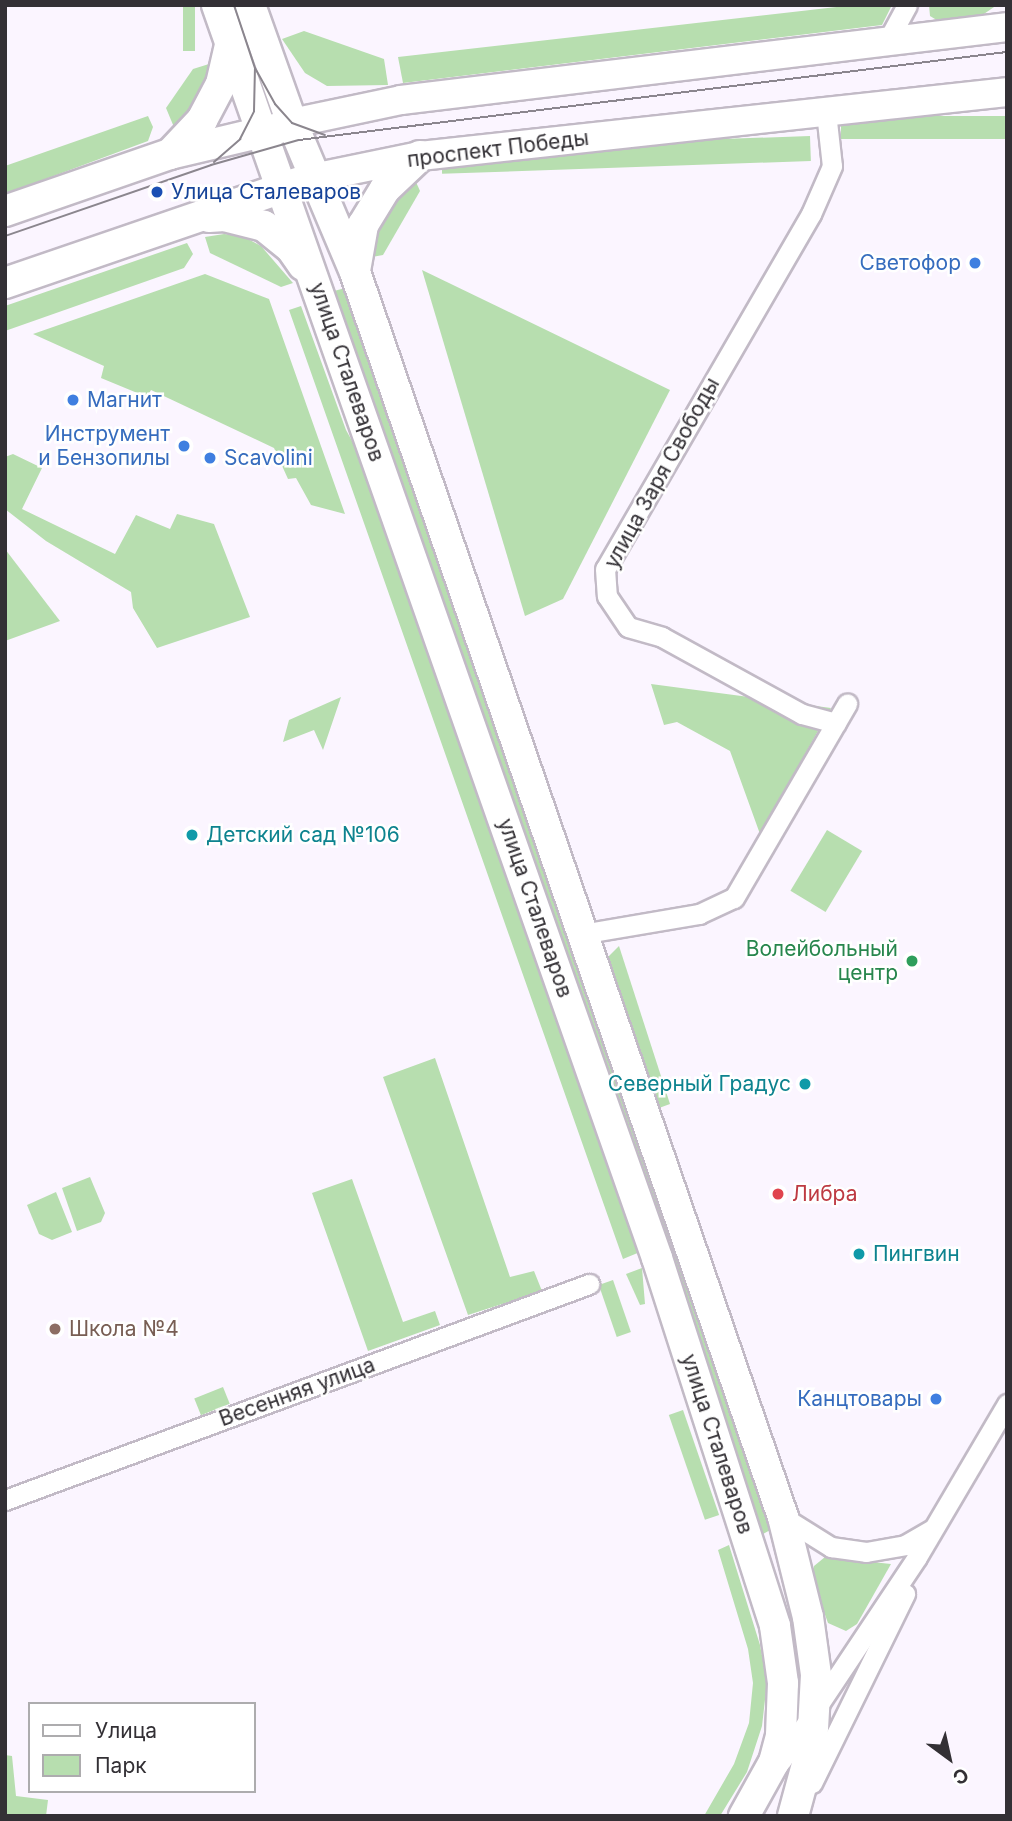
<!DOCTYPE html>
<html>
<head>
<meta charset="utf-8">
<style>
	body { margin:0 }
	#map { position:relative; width:1012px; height:1821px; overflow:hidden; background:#fbf5ff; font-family:Inter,sans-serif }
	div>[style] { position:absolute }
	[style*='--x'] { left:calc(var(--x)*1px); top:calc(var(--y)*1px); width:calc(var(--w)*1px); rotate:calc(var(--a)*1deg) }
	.green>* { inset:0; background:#b7deaf; transform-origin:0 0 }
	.roads { filter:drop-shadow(2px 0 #c2bac6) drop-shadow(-2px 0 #c2bac6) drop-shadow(0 2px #c2bac6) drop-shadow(0 -2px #c2bac6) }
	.minor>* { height:19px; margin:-9.5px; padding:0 9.5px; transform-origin:9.5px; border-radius:9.5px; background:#fff }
	.secondary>* { height:28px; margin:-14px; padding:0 14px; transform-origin:14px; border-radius:14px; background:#fff }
	.primary>* { height:30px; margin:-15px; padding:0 15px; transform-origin:15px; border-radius:15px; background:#fff }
	.tram>* { height:2px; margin:-1px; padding:0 1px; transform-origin:1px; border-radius:1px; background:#8b868e }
	.dots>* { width:19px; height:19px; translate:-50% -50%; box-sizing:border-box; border:4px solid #fff; border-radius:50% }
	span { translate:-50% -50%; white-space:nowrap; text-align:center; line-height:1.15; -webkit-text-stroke:5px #fff; paint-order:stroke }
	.street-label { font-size:21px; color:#333035 }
	.transit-label { font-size:21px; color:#164399 }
	.left { translate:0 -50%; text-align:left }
	.shop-label { font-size:21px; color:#366cbe }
	.right { translate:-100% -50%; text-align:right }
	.culture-label { font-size:21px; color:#0d838f }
	.leisure-label { font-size:21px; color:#27864d }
	.health-label { font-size:21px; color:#be3a42 }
	.education-label { font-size:21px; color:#785e54 }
	.frame { position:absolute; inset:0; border:7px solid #333035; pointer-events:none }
	.legend { position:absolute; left:28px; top:1702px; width:228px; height:91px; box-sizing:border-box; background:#fff; border:2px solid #adacae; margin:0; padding:9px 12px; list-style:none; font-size:21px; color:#333035 }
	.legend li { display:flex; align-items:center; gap:14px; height:35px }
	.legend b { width:35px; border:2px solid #adacae }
	.north { position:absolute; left:914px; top:1723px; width:70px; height:70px; -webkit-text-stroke:5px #fff; paint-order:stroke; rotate:147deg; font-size:19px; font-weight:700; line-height:28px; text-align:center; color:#333035 }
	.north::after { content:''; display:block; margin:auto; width:24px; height:32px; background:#333035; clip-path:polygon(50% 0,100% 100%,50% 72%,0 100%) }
</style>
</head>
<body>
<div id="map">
	<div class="green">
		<div style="left:183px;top:5px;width:12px;height:46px"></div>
		<div style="clip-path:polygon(854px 5px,892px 5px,882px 25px,403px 83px,398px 57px)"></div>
		<div style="clip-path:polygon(929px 5px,997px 5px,978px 18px,940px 22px,930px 16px)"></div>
		<div style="clip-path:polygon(304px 31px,384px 59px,388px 85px,327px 86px,305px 73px,282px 39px)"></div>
		<div style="clip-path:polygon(209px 64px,206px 98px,176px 132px,166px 108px,193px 69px)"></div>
		<div style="clip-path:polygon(148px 116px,153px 127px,148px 141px,5px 194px,5px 166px)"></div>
		<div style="left:1007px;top:116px;width:23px;height:166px;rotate:90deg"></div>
		<div style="left:810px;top:136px;width:25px;height:369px;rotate:88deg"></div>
		<div style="clip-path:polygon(416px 182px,420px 191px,383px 255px,372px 257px,378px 219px,402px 190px)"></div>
		<div style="clip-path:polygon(224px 234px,242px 236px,261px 246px,293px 283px,281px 287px,210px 253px,205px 237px)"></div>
		<div style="clip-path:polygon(187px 243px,193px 254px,184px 268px,5px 331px,5px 306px)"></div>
		<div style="clip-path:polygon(422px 270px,670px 390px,563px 599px,525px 616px)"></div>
		<div style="clip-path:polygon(205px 274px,269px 299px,345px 514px,311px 505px,296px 478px,288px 479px,274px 448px,151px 390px,147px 397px,101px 378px,104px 366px,33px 334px)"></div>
		<div style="clip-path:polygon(349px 287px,675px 1238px,664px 1242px,334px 291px)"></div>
		<div style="clip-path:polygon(301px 306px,346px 430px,366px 466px,640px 1252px,623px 1259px,289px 310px)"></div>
		<div style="clip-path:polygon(13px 454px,42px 468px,22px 509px,115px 554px,136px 515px,170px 529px,177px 514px,214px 524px,250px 617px,157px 648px,133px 608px,131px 592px,46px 541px,5px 509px,5px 457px)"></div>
		<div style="clip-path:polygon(5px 549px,60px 621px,5px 641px)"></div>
		<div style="clip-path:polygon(651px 684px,831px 708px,760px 834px,730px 751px,677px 722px,664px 725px)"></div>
		<div style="clip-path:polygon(341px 697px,323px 750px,314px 730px,283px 742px,289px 720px)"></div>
		<div style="left:827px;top:830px;width:41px;height:71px;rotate:31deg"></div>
		<div style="clip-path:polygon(619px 946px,670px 1104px,659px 1108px,608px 957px)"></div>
		<div style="clip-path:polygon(435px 1058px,510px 1277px,534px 1271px,542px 1291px,468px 1315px,383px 1077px)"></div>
		<div style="clip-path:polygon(90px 1177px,105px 1213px,101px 1222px,77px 1231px,62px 1188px)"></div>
		<div style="clip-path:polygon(352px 1179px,403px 1322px,435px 1311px,440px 1325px,368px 1351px,312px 1193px)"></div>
		<div style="clip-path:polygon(56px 1192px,72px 1232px,52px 1240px,39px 1234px,27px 1205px)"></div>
		<div style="clip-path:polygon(680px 1255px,772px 1529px,763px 1534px,667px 1259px)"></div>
		<div style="clip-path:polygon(642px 1268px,645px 1304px,640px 1305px,626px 1274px)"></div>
		<div style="left:613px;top:1280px;width:55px;height:15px;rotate:71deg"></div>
		<div style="left:223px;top:1387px;width:18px;height:31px;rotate:68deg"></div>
		<div style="left:683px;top:1410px;width:111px;height:15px;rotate:71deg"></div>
		<div style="clip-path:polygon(729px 1545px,760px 1645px,767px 1682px,762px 1726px,747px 1772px,720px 1816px,704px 1816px,734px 1764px,749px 1723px,753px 1683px,748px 1649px,718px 1550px)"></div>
		<div style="clip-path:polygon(825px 1557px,891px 1564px,857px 1624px,846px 1631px,828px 1623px,812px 1579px,814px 1566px)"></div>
		<div style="clip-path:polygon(5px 1755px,12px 1756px,16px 1796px,48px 1800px,46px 1816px,5px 1816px)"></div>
	</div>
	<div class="roads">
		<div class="minor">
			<div style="--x:887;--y:42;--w:42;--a:-61.6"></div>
			<div style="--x:826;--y:112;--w:54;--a:83.7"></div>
			<div style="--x:832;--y:166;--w:52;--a:113.6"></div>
			<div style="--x:811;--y:214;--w:410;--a:120.1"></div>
			<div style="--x:605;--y:569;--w:27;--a:86"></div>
			<div style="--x:607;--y:596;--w:37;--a:56"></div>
			<div style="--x:628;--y:627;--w:35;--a:16"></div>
			<div style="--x:662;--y:637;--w:160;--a:28.8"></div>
			<div style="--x:802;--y:714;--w:35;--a:15"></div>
			<div style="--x:581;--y:934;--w:120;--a:-9.6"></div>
			<div style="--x:699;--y:914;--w:38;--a:-25"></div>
			<div style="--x:734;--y:898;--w:225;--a:-59.8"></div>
			<div style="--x:5;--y:1500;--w:623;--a:-20.3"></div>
			<div style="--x:783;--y:1517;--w:57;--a:32"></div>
			<div style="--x:831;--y:1547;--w:35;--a:8"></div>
			<div style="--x:866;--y:1552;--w:40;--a:-10"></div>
			<div style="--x:905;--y:1545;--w:30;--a:-30"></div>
			<div style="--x:781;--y:1761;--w:245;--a:-56.3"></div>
			<div style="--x:917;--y:1557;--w:178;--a:-59.5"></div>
			<div style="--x:812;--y:1783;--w:211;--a:-63.8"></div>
		</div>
		<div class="secondary">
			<div style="--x:292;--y:123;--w:111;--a:-11.9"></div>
			<div style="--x:401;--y:100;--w:610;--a:-6.87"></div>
			<div style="--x:318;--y:177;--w:104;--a:-11.6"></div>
			<div style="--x:420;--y:156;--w:590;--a:-6.22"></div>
		</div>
		<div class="primary">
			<div style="--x:217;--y:5;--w:1328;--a:70.65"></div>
			<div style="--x:657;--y:1258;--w:386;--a:72.2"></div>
			<div style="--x:775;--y:1626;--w:58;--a:82"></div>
			<div style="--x:783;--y:1683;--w:53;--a:92.2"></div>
			<div style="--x:781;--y:1736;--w:27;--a:105"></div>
			<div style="--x:774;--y:1762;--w:62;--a:119.1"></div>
			<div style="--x:250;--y:5;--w:125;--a:70.4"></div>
			<div style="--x:292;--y:123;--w:162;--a:67.1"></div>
			<div style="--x:355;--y:272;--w:1317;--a:71.03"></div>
			<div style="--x:783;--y:1517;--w:103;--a:76"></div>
			<div style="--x:808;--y:1617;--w:59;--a:82.1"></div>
			<div style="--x:816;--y:1675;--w:71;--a:93.2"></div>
			<div style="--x:812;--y:1746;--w:73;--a:105.2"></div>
			<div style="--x:170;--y:154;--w:47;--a:-46.7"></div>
			<div style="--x:202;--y:120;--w:41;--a:-62.2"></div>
			<div style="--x:221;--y:84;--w:40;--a:-77"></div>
			<div style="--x:5;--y:211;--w:175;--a:-19.1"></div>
			<div style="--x:170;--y:154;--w:112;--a:-13.4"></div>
			<div style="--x:209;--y:217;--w:15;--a:-4"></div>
			<div style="--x:224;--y:216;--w:41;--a:14"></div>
			<div style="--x:264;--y:226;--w:35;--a:39"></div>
			<div style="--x:291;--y:248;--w:21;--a:55"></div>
			<div style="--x:355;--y:271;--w:47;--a:-80.1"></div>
			<div style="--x:363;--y:225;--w:42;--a:-58.6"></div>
			<div style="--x:385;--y:189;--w:48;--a:-43.3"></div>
			<div style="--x:5;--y:283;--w:309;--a:-18.9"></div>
		</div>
	</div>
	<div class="tram">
		<div style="--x:234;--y:5;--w:66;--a:71.6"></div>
		<div style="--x:255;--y:68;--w:41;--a:60.9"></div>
		<div style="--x:275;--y:104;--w:25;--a:48"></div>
		<div style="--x:292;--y:123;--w:35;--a:20"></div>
		<div style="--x:214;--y:162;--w:35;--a:-41"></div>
		<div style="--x:240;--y:139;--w:31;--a:-63"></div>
		<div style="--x:254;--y:111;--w:43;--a:-88.7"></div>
		<div style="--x:5;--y:236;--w:218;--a:-19"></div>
		<div style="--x:211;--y:165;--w:91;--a:-15.9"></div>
		<div style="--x:299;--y:140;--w:713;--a:-7.09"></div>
	</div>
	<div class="dots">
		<div style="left:157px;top:192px;background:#1a4fb4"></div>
		<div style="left:975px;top:263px;background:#3f7fe0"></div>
		<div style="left:73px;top:400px;background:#3f7fe0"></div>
		<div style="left:184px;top:446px;background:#3f7fe0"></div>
		<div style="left:210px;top:458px;background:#3f7fe0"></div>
		<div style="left:192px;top:835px;background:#0f9aa8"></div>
		<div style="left:912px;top:961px;background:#2e9e5b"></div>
		<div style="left:805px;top:1084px;background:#0f9aa8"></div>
		<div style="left:778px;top:1194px;background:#e0444e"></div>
		<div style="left:859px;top:1254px;background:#0f9aa8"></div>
		<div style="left:55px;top:1329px;background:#8d6e63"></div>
		<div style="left:936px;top:1399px;background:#3f7fe0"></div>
	</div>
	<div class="street-label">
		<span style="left:498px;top:149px;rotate:-7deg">проспект Победы</span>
		<span style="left:347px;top:372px;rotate:71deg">улица Сталеваров</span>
		<span style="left:662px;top:473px;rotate:-61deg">улица Заря Свободы</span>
		<span style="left:535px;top:908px;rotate:71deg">улица Сталеваров</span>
		<span style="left:297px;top:1392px;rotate:-20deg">Весенняя улица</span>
		<span style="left:717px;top:1444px;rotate:72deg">улица Сталеваров</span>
	</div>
	<div class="transit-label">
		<span class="left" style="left:171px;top:192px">Улица Сталеваров</span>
	</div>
	<div class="shop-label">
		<span class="right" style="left:961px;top:263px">Светофор</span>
		<span class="left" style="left:87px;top:400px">Магнит</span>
		<span class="right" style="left:170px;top:446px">Инструмент<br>и Бензопилы</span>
		<span class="left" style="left:224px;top:458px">Scavolini</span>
		<span class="right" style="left:922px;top:1399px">Канцтовары</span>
	</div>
	<div class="culture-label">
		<span class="left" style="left:206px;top:835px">Детский сад №106</span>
		<span class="right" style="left:791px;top:1084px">Северный Градус</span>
		<span class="left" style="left:873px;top:1254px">Пингвин</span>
	</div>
	<div class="leisure-label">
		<span class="right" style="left:898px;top:961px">Волейбольный<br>центр</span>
	</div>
	<div class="health-label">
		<span class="left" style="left:792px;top:1194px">Либра</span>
	</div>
	<div class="education-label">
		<span class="left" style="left:69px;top:1329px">Школа №4</span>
	</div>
	<div class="frame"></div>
	<ul class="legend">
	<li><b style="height:9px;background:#fff"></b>Улица</li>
	<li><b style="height:19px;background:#b7deaf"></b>Парк</li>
	</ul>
	<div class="north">С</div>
</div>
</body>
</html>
